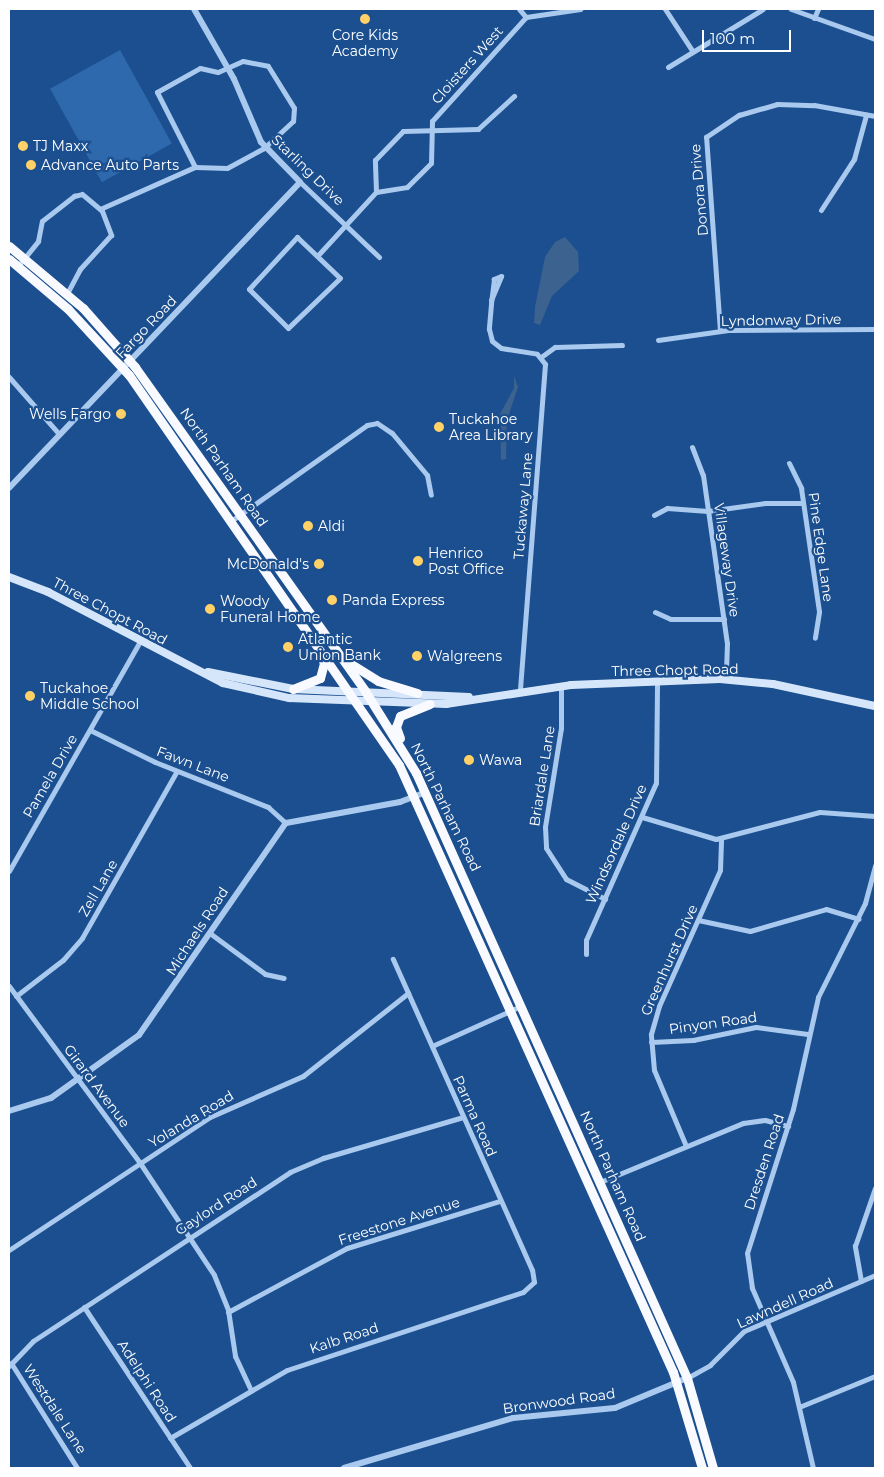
<!DOCTYPE html>
<html>
<head>
<meta charset="utf-8">
<style>
	body { margin:0 }
	#map { position:relative; width:884px; height:1477px; overflow:hidden; background:#1b4f8f; font-family:Montserrat,sans-serif }
	div>[style] { position:absolute }
	[style*='--x'] { left:calc(var(--x)*1px); top:calc(var(--y)*1px); width:calc(var(--w)*1px); rotate:calc(var(--a)*1deg) }
	.green>* { inset:0; background:#2e69ad; transform-origin:0 0 }
	.water>* { inset:0; background:#3c6290 }
	.minor>* { height:5px; margin:-2.5px; padding:0 2.5px; transform-origin:2.5px; border-radius:2.5px; background:#a9c9ee }
	.tertiary>* { height:6px; margin:-3px; padding:0 3px; transform-origin:3px; border-radius:3px; background:#a9c9ee }
	.secondary>* { height:8px; margin:-4px; padding:0 4px; transform-origin:4px; border-radius:4px; background:#d6e6fa }
	.trunk>* { height:9px; margin:-4.5px; padding:0 4.5px; transform-origin:4.5px; border-radius:4.5px; background:#f8faff }
	.dots>* { width:14px; height:14px; translate:-50% -50%; box-sizing:border-box; border:2px solid #1b4f8f; border-radius:50% }
	span { translate:-50% -50%; white-space:nowrap; text-align:center; line-height:1.15; -webkit-text-stroke:4.5px #1b4f8f; paint-order:stroke }
	.poi-label { font-size:14px; color:#fff }
	.left { translate:0 -50%; text-align:left }
	.right { translate:-100% -50%; text-align:right }
	.street-label { font-size:14px; color:#fff }
	.frame { position:absolute; inset:0; border:10px solid #fff; pointer-events:none }
	.scale { position:absolute; left:702px; top:30px; width:89px; height:22px; box-sizing:border-box; border:2px solid #fff; border-top:0; padding-left:6px; font-size:15px; line-height:18px; white-space:nowrap; color:#fff; -webkit-text-stroke:4px #1b4f8f; paint-order:stroke }
</style>
</head>
<body>
<div id="map">
	<div class="green">
		<div style="left:120px;top:50px;width:107px;height:80px;rotate:61deg"></div>
	</div>
	<div class="water">
		<div style="clip-path:polygon(565px 237px,578px 252px,579px 271px,552px 296px,540px 325px,534px 323px,535px 307px,545px 257px,555px 242px)"></div>
		<div style="clip-path:polygon(514px 376px,518px 387px,507px 420px,506px 459px,501px 460px,500px 414px,514px 388px)"></div>
	</div>
	<div class="minor">
		<div style="--x:519;--y:9;--w:11;--a:49"></div>
		<div style="--x:526;--y:17;--w:55;--a:-8.4"></div>
		<div style="--x:665;--y:9;--w:51;--a:56.9"></div>
		<div style="--x:791;--y:9;--w:89;--a:19.7"></div>
		<div style="--x:814;--y:18;--w:10;--a:-66"></div>
		<div style="--x:243;--y:61;--w:25;--a:11"></div>
		<div style="--x:268;--y:66;--w:49;--a:58.2"></div>
		<div style="--x:294;--y:108;--w:13;--a:94"></div>
		<div style="--x:293;--y:121;--w:40;--a:137"></div>
		<div style="--x:264;--y:148;--w:42;--a:151.6"></div>
		<div style="--x:227;--y:168;--w:32;--a:-178"></div>
		<div style="--x:195;--y:167;--w:84;--a:-116.9"></div>
		<div style="--x:157;--y:92;--w:49;--a:-29.2"></div>
		<div style="--x:200;--y:68;--w:18;--a:13"></div>
		<div style="--x:218;--y:72;--w:27;--a:-24"></div>
		<div style="--x:668;--y:67;--w:111;--a:-31.4"></div>
		<div style="--x:300;--y:182;--w:109;--a:43.5"></div>
		<div style="--x:376;--y:192;--w:32;--a:-92"></div>
		<div style="--x:375;--y:160;--w:40;--a:-46"></div>
		<div style="--x:403;--y:131;--w:75;--a:-1.5"></div>
		<div style="--x:478;--y:129;--w:49;--a:-42.5"></div>
		<div style="--x:100;--y:209;--w:104;--a:-23.9"></div>
		<div style="--x:821;--y:210;--w:61;--a:-57.1"></div>
		<div style="--x:854;--y:159;--w:46;--a:-74.7"></div>
		<div style="--x:297;--y:237;--w:59;--a:43.6"></div>
		<div style="--x:340;--y:278;--w:72;--a:136.1"></div>
		<div style="--x:288;--y:328;--w:55;--a:-135"></div>
		<div style="--x:249;--y:289;--w:71;--a:-47.3"></div>
		<div style="--x:319;--y:254;--w:84;--a:-47.4"></div>
		<div style="--x:376;--y:192;--w:31;--a:-9"></div>
		<div style="--x:407;--y:187;--w:34;--a:-45"></div>
		<div style="--x:431;--y:163;--w:42;--a:-88.6"></div>
		<div style="--x:432;--y:121;--w:140;--a:-47.9"></div>
		<div style="--x:18;--y:266;--w:32;--a:-51"></div>
		<div style="--x:38;--y:241;--w:20;--a:-79"></div>
		<div style="--x:42;--y:221;--w:41;--a:-38"></div>
		<div style="--x:74;--y:196;--w:8;--a:-14"></div>
		<div style="--x:82;--y:194;--w:26;--a:40"></div>
		<div style="--x:102;--y:211;--w:26;--a:69"></div>
		<div style="--x:111;--y:235;--w:46;--a:132.4"></div>
		<div style="--x:80;--y:269;--w:27;--a:118"></div>
		<div style="--x:491;--y:300;--w:26;--a:-67"></div>
		<div style="--x:501;--y:276;--w:8;--a:157"></div>
		<div style="--x:494;--y:279;--w:25;--a:97"></div>
		<div style="--x:491;--y:304;--w:25;--a:95"></div>
		<div style="--x:489;--y:329;--w:12;--a:76"></div>
		<div style="--x:492;--y:341;--w:11;--a:38"></div>
		<div style="--x:501;--y:348;--w:36;--a:9"></div>
		<div style="--x:537;--y:354;--w:13;--a:51"></div>
		<div style="--x:545;--y:364;--w:329;--a:94.4"></div>
		<div style="--x:720;--y:331;--w:195;--a:-94.1"></div>
		<div style="--x:706;--y:137;--w:40;--a:-34"></div>
		<div style="--x:739;--y:115;--w:40;--a:-16"></div>
		<div style="--x:777;--y:104;--w:37;--a:2"></div>
		<div style="--x:814;--y:105;--w:62;--a:10.2"></div>
		<div style="--x:658;--y:340;--w:71;--a:-8.1"></div>
		<div style="--x:728;--y:330;--w:147;--a:-0.4"></div>
		<div style="--x:541;--y:357;--w:17;--a:-36"></div>
		<div style="--x:555;--y:347;--w:67;--a:-1.7"></div>
		<div style="--x:9;--y:377;--w:76;--a:48.7"></div>
		<div style="--x:692;--y:447;--w:30;--a:69"></div>
		<div style="--x:703;--y:475;--w:170;--a:81.9"></div>
		<div style="--x:727;--y:643;--w:37;--a:92"></div>
		<div style="--x:789;--y:463;--w:28;--a:64"></div>
		<div style="--x:801;--y:488;--w:125;--a:81.7"></div>
		<div style="--x:819;--y:612;--w:26;--a:99"></div>
		<div style="--x:654;--y:515;--w:15;--a:-28"></div>
		<div style="--x:667;--y:508;--w:41;--a:4.2"></div>
		<div style="--x:708;--y:511;--w:58;--a:-8"></div>
		<div style="--x:765;--y:503;--w:38;--a:0"></div>
		<div style="--x:231;--y:521;--w:166;--a:-35.2"></div>
		<div style="--x:367;--y:425;--w:10;--a:-11"></div>
		<div style="--x:377;--y:423;--w:18;--a:34"></div>
		<div style="--x:392;--y:433;--w:55;--a:50.2"></div>
		<div style="--x:427;--y:475;--w:20;--a:79"></div>
		<div style="--x:655;--y:612;--w:17;--a:24"></div>
		<div style="--x:671;--y:619;--w:53;--a:0"></div>
		<div style="--x:561;--y:687;--w:41;--a:90"></div>
		<div style="--x:561;--y:728;--w:100;--a:99.2"></div>
		<div style="--x:545;--y:827;--w:21;--a:87"></div>
		<div style="--x:546;--y:848;--w:37;--a:57"></div>
		<div style="--x:566;--y:879;--w:44;--a:27.1"></div>
		<div style="--x:90;--y:730;--w:72;--a:26.2"></div>
		<div style="--x:155;--y:762;--w:122;--a:21.7"></div>
		<div style="--x:268;--y:807;--w:24;--a:42"></div>
		<div style="--x:642;--y:817;--w:77;--a:16.6"></div>
		<div style="--x:716;--y:839;--w:107;--a:-14.6"></div>
		<div style="--x:820;--y:812;--w:55;--a:4.2"></div>
		<div style="--x:9;--y:871;--w:265;--a:-60.3"></div>
		<div style="--x:698;--y:920;--w:53;--a:11.9"></div>
		<div style="--x:750;--y:931;--w:79;--a:-16.1"></div>
		<div style="--x:826;--y:909;--w:34;--a:17"></div>
		<div style="--x:211;--y:934;--w:67;--a:36.5"></div>
		<div style="--x:265;--y:974;--w:19;--a:12"></div>
		<div style="--x:586;--y:954;--w:14;--a:-90"></div>
		<div style="--x:586;--y:940;--w:172;--a:-66"></div>
		<div style="--x:656;--y:783;--w:101;--a:-89.4"></div>
		<div style="--x:9;--y:986;--w:220;--a:53.5"></div>
		<div style="--x:140;--y:1163;--w:134;--a:56.5"></div>
		<div style="--x:214;--y:1275;--w:38;--a:68"></div>
		<div style="--x:228;--y:1310;--w:47;--a:81.3"></div>
		<div style="--x:235;--y:1356;--w:35;--a:65"></div>
		<div style="--x:16;--y:996;--w:59;--a:-37.5"></div>
		<div style="--x:63;--y:960;--w:29;--a:-49"></div>
		<div style="--x:82;--y:938;--w:192;--a:-60.4"></div>
		<div style="--x:651;--y:1042;--w:42;--a:-2.7"></div>
		<div style="--x:693;--y:1040;--w:64;--a:-11.7"></div>
		<div style="--x:756;--y:1027;--w:52;--a:7.7"></div>
		<div style="--x:432;--y:1046;--w:98;--a:-24.2"></div>
		<div style="--x:686;--y:1146;--w:82;--a:-112.8"></div>
		<div style="--x:654;--y:1070;--w:36;--a:-95"></div>
		<div style="--x:651;--y:1034;--w:29;--a:-74"></div>
		<div style="--x:659;--y:1006;--w:149;--a:-65.8"></div>
		<div style="--x:720;--y:870;--w:31;--a:-88"></div>
		<div style="--x:600;--y:1182;--w:155;--a:-22.4"></div>
		<div style="--x:743;--y:1123;--w:22;--a:-8"></div>
		<div style="--x:765;--y:1120;--w:24;--a:15"></div>
		<div style="--x:9;--y:1250;--w:241;--a:-33.5"></div>
		<div style="--x:210;--y:1117;--w:102;--a:-23.8"></div>
		<div style="--x:303;--y:1076;--w:134;--a:-38.3"></div>
		<div style="--x:861;--y:1281;--w:36;--a:-100"></div>
		<div style="--x:855;--y:1246;--w:61;--a:-71"></div>
		<div style="--x:84;--y:1307;--w:193;--a:56.6"></div>
		<div style="--x:228;--y:1312;--w:135;--a:-28.3"></div>
		<div style="--x:347;--y:1248;--w:160;--a:-17.1"></div>
		<div style="--x:11;--y:1363;--w:124;--a:57.8"></div>
		<div style="--x:9;--y:1366;--w:35;--a:-46"></div>
		<div style="--x:33;--y:1341;--w:308;--a:-33.3"></div>
		<div style="--x:290;--y:1172;--w:36;--a:-23"></div>
		<div style="--x:323;--y:1158;--w:146;--a:-16.3"></div>
		<div style="--x:687;--y:1378;--w:26;--a:-29"></div>
		<div style="--x:710;--y:1365;--w:48;--a:-45"></div>
		<div style="--x:744;--y:1331;--w:142;--a:-23.1"></div>
		<div style="--x:799;--y:1407;--w:82;--a:-22.2"></div>
		<div style="--x:170;--y:1438;--w:135;--a:-30.2"></div>
		<div style="--x:287;--y:1370;--w:249;--a:-18.3"></div>
		<div style="--x:523;--y:1292;--w:15;--a:-42"></div>
		<div style="--x:534;--y:1282;--w:12;--a:-99"></div>
		<div style="--x:532;--y:1270;--w:341;--a:-114.1"></div>
		<div style="--x:813;--y:1468;--w:88;--a:-103.1"></div>
		<div style="--x:793;--y:1382;--w:103;--a:-113.6"></div>
		<div style="--x:752;--y:1288;--w:35;--a:-98"></div>
		<div style="--x:747;--y:1253;--w:151;--a:-72.3"></div>
		<div style="--x:793;--y:1109;--w:115;--a:-77.4"></div>
		<div style="--x:818;--y:997;--w:105;--a:-63.4"></div>
		<div style="--x:865;--y:903;--w:39;--a:-75"></div>
	</div>
	<div class="tertiary">
		<div style="--x:9;--y:488;--w:422;--a:-46.4"></div>
		<div style="--x:300;--y:182;--w:56;--a:-134.3"></div>
		<div style="--x:261;--y:142;--w:69;--a:-113.2"></div>
		<div style="--x:234;--y:79;--w:81;--a:-119.7"></div>
		<div style="--x:9;--y:1111;--w:44;--a:-17.2"></div>
		<div style="--x:51;--y:1098;--w:108;--a:-35.6"></div>
		<div style="--x:139;--y:1035;--w:258;--a:-55.3"></div>
		<div style="--x:286;--y:823;--w:116;--a:-10.4"></div>
		<div style="--x:400;--y:802;--w:28;--a:-21"></div>
		<div style="--x:344;--y:1468;--w:176;--a:-16.5"></div>
		<div style="--x:513;--y:1418;--w:102;--a:-5.6"></div>
		<div style="--x:615;--y:1408;--w:78;--a:-22.6"></div>
	</div>
	<div class="secondary">
		<div style="--x:9;--y:577;--w:42;--a:21"></div>
		<div style="--x:48;--y:592;--w:197;--a:27.5"></div>
		<div style="--x:223;--y:683;--w:68;--a:12.8"></div>
		<div style="--x:289;--y:698;--w:157;--a:2.2"></div>
		<div style="--x:446;--y:704;--w:126;--a:-8.6"></div>
		<div style="--x:571;--y:685;--w:149;--a:-2.3"></div>
		<div style="--x:720;--y:679;--w:53;--a:5.4"></div>
		<div style="--x:773;--y:684;--w:104;--a:12.2"></div>
		<div style="--x:208;--y:672;--w:87;--a:11.3"></div>
		<div style="--x:293;--y:689;--w:176;--a:2.6"></div>
	</div>
	<div class="trunk">
		<div style="--x:9;--y:246;--w:97;--a:40"></div>
		<div style="--x:83;--y:308;--w:79;--a:48.6"></div>
		<div style="--x:135;--y:367;--w:397;--a:54.6"></div>
		<div style="--x:365;--y:691;--w:97;--a:58.1"></div>
		<div style="--x:416;--y:773;--w:663;--a:65.87"></div>
		<div style="--x:687;--y:1378;--w:94;--a:73.9"></div>
		<div style="--x:9;--y:259;--w:77;--a:40.3"></div>
		<div style="--x:68;--y:309;--w:90;--a:47.3"></div>
		<div style="--x:129;--y:375;--w:474;--a:55.3"></div>
		<div style="--x:399;--y:765;--w:666;--a:65.71"></div>
		<div style="--x:673;--y:1372;--w:100;--a:73.2"></div>
		<div style="--x:348;--y:662;--w:36;--a:32"></div>
		<div style="--x:378;--y:681;--w:41;--a:17.1"></div>
		<div style="--x:293;--y:689;--w:29;--a:-22"></div>
		<div style="--x:320;--y:678;--w:16;--a:-75"></div>
		<div style="--x:324;--y:663;--w:10;--a:-114"></div>
		<div style="--x:400;--y:738;--w:12;--a:-110"></div>
		<div style="--x:396;--y:727;--w:12;--a:-70"></div>
		<div style="--x:400;--y:716;--w:32;--a:-22"></div>
	</div>
	<div class="dots">
		<div style="left:365px;top:19px;background:#ffd166"></div>
		<div style="left:23px;top:146px;background:#ffd166"></div>
		<div style="left:31px;top:165px;background:#ffd166"></div>
		<div style="left:121px;top:414px;background:#ffd166"></div>
		<div style="left:439px;top:427px;background:#ffd166"></div>
		<div style="left:308px;top:526px;background:#ffd166"></div>
		<div style="left:418px;top:561px;background:#ffd166"></div>
		<div style="left:319px;top:564px;background:#ffd166"></div>
		<div style="left:332px;top:600px;background:#ffd166"></div>
		<div style="left:210px;top:609px;background:#ffd166"></div>
		<div style="left:288px;top:647px;background:#ffd166"></div>
		<div style="left:417px;top:656px;background:#ffd166"></div>
		<div style="left:30px;top:696px;background:#ffd166"></div>
		<div style="left:469px;top:760px;background:#ffd166"></div>
	</div>
	<div class="poi-label">
		<span style="left:365px;top:43px">Core Kids<br>Academy</span>
		<span class="left" style="left:33px;top:146px">TJ Maxx</span>
		<span class="left" style="left:41px;top:165px">Advance Auto Parts</span>
		<span class="right" style="left:111px;top:414px">Wells Fargo</span>
		<span class="left" style="left:449px;top:427px">Tuckahoe<br>Area Library</span>
		<span class="left" style="left:318px;top:526px">Aldi</span>
		<span class="left" style="left:428px;top:561px">Henrico<br>Post Office</span>
		<span class="right" style="left:309px;top:564px">McDonald's</span>
		<span class="left" style="left:342px;top:600px">Panda Express</span>
		<span class="left" style="left:220px;top:609px">Woody<br>Funeral Home</span>
		<span class="left" style="left:298px;top:647px">Atlantic<br>Union Bank</span>
		<span class="left" style="left:427px;top:656px">Walgreens</span>
		<span class="left" style="left:40px;top:696px">Tuckahoe<br>Middle School</span>
		<span class="left" style="left:479px;top:760px">Wawa</span>
	</div>
	<div class="street-label">
		<span style="left:467px;top:65px;rotate:-48deg">Cloisters West</span>
		<span style="left:308px;top:170px;rotate:44deg">Starling Drive</span>
		<span style="left:699px;top:190px;rotate:-95deg">Donora Drive</span>
		<span style="left:781px;top:320px;rotate:-1deg">Lyndonway Drive</span>
		<span style="left:146px;top:327px;rotate:-46deg">Fargo Road</span>
		<span style="left:224px;top:467px;rotate:55deg">North Parham Road</span>
		<span style="left:523px;top:506px;rotate:-85deg">Tuckaway Lane</span>
		<span style="left:821px;top:547px;rotate:82deg">Pine Edge Lane</span>
		<span style="left:727px;top:560px;rotate:82deg">Villageway Drive</span>
		<span style="left:110px;top:611px;rotate:28deg">Three Chopt Road</span>
		<span style="left:675px;top:670px;rotate:-1deg">Three Chopt Road</span>
		<span style="left:193px;top:764px;rotate:21deg">Fawn Lane</span>
		<span style="left:50px;top:776px;rotate:-60deg">Pamela Drive</span>
		<span style="left:542px;top:776px;rotate:-81deg">Briardale Lane</span>
		<span style="left:446px;top:807px;rotate:64deg">North Parham Road</span>
		<span style="left:616px;top:844px;rotate:-66deg">Windsordale Drive</span>
		<span style="left:98px;top:888px;rotate:-60deg">Zell Lane</span>
		<span style="left:197px;top:931px;rotate:-57deg">Michaels Road</span>
		<span style="left:669px;top:960px;rotate:-66deg">Greenhurst Drive</span>
		<span style="left:713px;top:1023px;rotate:-8deg">Pinyon Road</span>
		<span style="left:97px;top:1086px;rotate:53deg">Girard Avenue</span>
		<span style="left:475px;top:1116px;rotate:66deg">Parma Road</span>
		<span style="left:191px;top:1119px;rotate:-31deg">Yolanda Road</span>
		<span style="left:764px;top:1162px;rotate:-72deg">Dresden Road</span>
		<span style="left:613px;top:1176px;rotate:66deg">North Parham Road</span>
		<span style="left:216px;top:1206px;rotate:-33deg">Gaylord Road</span>
		<span style="left:399px;top:1221px;rotate:-18deg">Freestone Avenue</span>
		<span style="left:785px;top:1303px;rotate:-24deg">Lawndell Road</span>
		<span style="left:344px;top:1338px;rotate:-18deg">Kalb Road</span>
		<span style="left:147px;top:1381px;rotate:57deg">Adelphi Road</span>
		<span style="left:559px;top:1401px;rotate:-8deg">Bronwood Road</span>
		<span style="left:55px;top:1409px;rotate:57deg">Westdale Lane</span>
	</div>
	<div class="frame"></div>
	<div class="scale">100 m</div>
</div>
</body>
</html>
